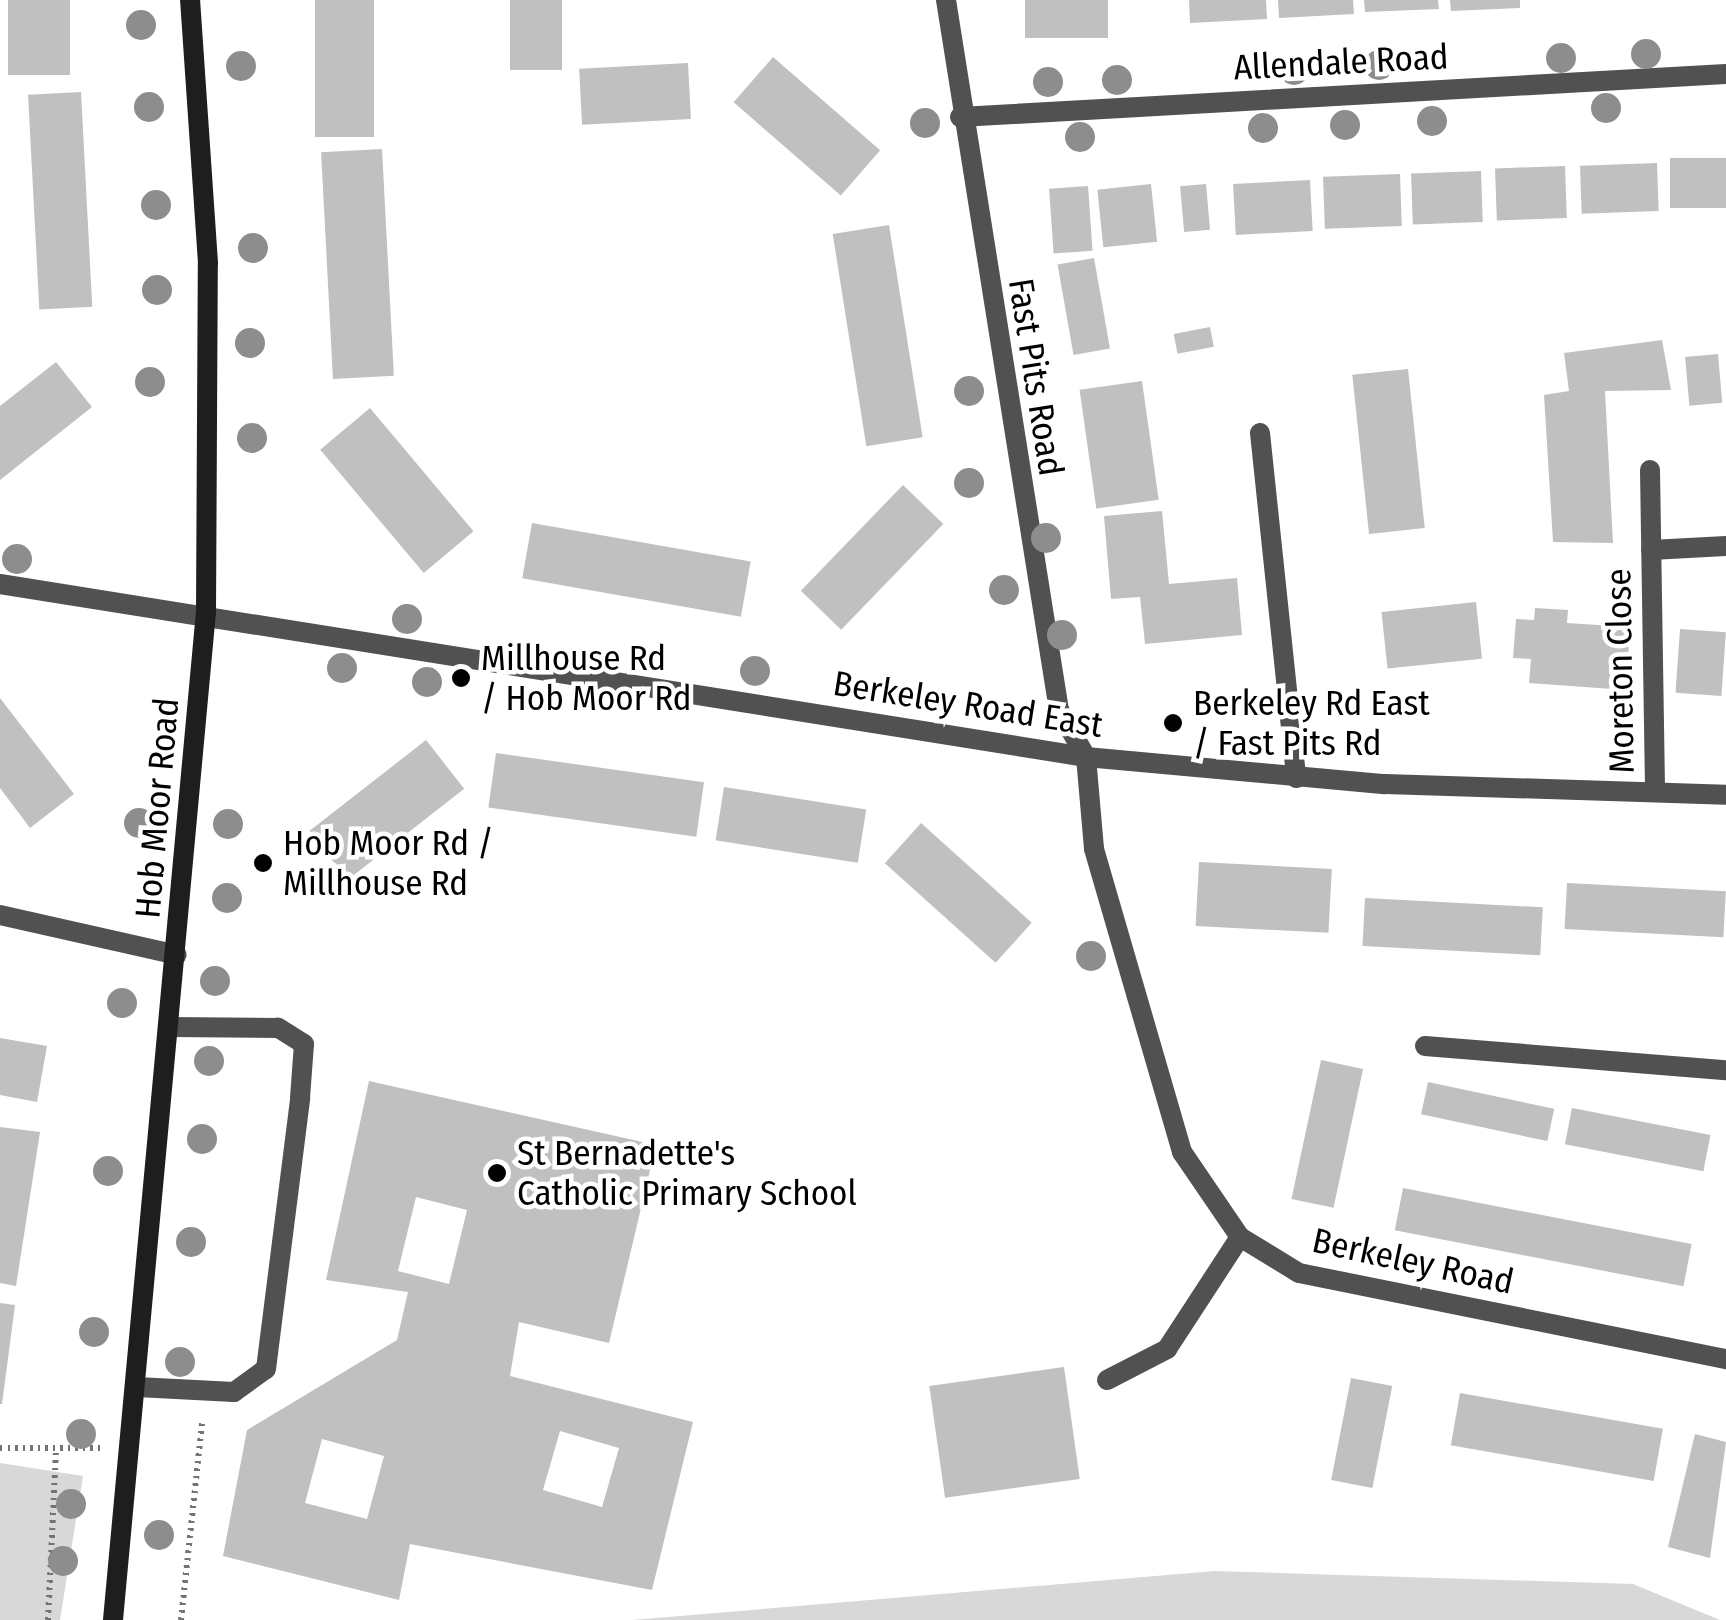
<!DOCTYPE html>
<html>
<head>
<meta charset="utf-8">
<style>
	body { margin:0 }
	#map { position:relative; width:1726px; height:1620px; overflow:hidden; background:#fff; font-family:"Fira Sans Condensed",sans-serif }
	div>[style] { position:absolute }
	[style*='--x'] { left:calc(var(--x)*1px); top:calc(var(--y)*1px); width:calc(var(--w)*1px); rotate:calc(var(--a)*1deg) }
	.green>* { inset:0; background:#d8d8d8 }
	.building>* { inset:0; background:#c0c0c0; transform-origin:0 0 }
	.path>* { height:6px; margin-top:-3px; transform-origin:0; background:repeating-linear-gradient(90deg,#737373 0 2.5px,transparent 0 7.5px) }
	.lane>* { height:20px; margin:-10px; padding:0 10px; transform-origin:10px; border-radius:10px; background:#515151 }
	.street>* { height:20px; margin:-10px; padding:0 10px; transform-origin:10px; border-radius:10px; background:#515151 }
	.secondary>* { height:20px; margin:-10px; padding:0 10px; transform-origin:10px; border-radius:10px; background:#1e1e1e }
	.trees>* { width:30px; height:30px; margin:-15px; border-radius:50%; background:#8d8d8d }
	.dots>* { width:28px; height:28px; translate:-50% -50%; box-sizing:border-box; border:5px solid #fff; border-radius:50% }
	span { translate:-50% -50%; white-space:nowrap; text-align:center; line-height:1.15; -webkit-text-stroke:9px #fff; paint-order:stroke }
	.street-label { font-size:35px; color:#000 }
	.poi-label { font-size:35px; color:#000 }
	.left { translate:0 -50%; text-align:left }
</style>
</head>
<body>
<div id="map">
	<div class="green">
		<div style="clip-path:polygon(0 1463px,83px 1476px,60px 1620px,0 1620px)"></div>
		<div style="clip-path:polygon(1215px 1571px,1633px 1584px,1720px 1620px,632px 1620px)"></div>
	</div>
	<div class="building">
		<div style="left:8px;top:0;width:62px;height:75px"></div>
		<div style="left:315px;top:0;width:59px;height:137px"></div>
		<div style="left:510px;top:0;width:52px;height:70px"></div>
		<div style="left:1025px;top:0;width:83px;height:38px"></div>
		<div style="clip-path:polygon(1189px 0,1266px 0,1267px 19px,1190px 23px)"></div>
		<div style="clip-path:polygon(1278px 0,1353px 0,1354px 14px,1279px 18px)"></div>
		<div style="clip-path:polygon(1364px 0,1438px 0,1439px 9px,1365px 12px)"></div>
		<div style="clip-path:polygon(1450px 0,1520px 0,1520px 8px,1451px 11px)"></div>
		<div style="left:773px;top:57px;width:142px;height:60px;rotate:41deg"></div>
		<div style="left:688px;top:63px;width:56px;height:109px;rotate:87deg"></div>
		<div style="left:81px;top:92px;width:215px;height:53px;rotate:87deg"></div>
		<div style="left:382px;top:149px;width:227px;height:61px;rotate:87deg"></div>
		<div style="left:1726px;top:158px;width:50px;height:56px;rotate:90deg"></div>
		<div style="left:1657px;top:163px;width:48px;height:77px;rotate:88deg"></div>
		<div style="left:1565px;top:166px;width:52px;height:70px;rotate:88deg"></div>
		<div style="left:1481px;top:171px;width:51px;height:70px;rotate:88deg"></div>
		<div style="left:1400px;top:174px;width:52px;height:77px;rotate:88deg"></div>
		<div style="left:1310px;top:180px;width:51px;height:77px;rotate:87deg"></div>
		<div style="left:1151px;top:184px;width:58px;height:54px;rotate:84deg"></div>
		<div style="left:1206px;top:184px;width:46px;height:26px;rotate:85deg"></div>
		<div style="left:1088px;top:186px;width:65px;height:39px;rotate:86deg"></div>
		<div style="left:889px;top:225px;width:215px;height:57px;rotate:81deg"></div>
		<div style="left:1094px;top:258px;width:92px;height:37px;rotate:80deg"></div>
		<div style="left:1210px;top:327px;width:20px;height:37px;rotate:79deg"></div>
		<div style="clip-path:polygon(1662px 340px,1671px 390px,1605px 391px,1613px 543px,1553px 542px,1544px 395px,1569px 391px,1564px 353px)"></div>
		<div style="left:1718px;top:354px;width:49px;height:33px;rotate:85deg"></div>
		<div style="clip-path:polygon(56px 362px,92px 407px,0 480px,0 406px)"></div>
		<div style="left:1408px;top:369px;width:160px;height:56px;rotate:84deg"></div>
		<div style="left:1142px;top:381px;width:120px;height:63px;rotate:82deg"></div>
		<div style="left:370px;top:408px;width:161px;height:65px;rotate:50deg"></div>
		<div style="left:903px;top:485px;width:56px;height:147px;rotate:44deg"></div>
		<div style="clip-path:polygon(1162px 511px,1169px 584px,1237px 578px,1242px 635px,1145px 644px,1140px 597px,1111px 599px,1104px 516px)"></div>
		<div style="left:532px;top:523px;width:222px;height:56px;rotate:10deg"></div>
		<div style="left:1476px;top:602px;width:57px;height:95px;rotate:84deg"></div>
		<div style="clip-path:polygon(1535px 608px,1568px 610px,1567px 623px,1630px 627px,1626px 690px,1529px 683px,1531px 659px,1513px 658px,1516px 619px,1534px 620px)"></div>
		<div style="left:1680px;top:629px;width:46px;height:64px;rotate:4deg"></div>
		<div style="clip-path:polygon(0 698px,74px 794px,30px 828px,0 788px)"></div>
		<div style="left:426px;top:740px;width:62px;height:148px;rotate:52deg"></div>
		<div style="left:496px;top:753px;width:210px;height:55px;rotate:8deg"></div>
		<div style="left:724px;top:787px;width:144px;height:54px;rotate:9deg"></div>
		<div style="left:921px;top:823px;width:149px;height:54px;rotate:42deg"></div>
		<div style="left:1199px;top:862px;width:133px;height:64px;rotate:3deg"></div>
		<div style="left:1567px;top:883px;width:159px;height:46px;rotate:3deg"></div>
		<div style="left:1365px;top:898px;width:178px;height:48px;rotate:3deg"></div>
		<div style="clip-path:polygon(0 1038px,47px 1046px,37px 1102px,0 1095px)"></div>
		<div style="left:1321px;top:1060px;width:43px;height:142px;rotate:12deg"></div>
		<div style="clip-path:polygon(evenodd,369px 1081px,656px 1145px,609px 1343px,519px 1322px,510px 1376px,693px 1422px,652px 1590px,410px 1544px,399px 1600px,223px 1556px,247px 1430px,397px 1340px,408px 1292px,326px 1280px,369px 1081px,416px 1197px,467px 1210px,449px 1284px,398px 1271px,416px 1197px,369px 1081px,560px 1431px,619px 1448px,602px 1507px,543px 1490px,560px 1431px,369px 1081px,322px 1439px,384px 1456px,367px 1519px,305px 1503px,322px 1439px)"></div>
		<div style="left:1428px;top:1082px;width:129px;height:33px;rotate:12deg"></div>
		<div style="left:1572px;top:1108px;width:141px;height:37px;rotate:11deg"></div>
		<div style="clip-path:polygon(0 1127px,40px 1132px,16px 1286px,0 1283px)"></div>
		<div style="left:1403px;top:1188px;width:294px;height:43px;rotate:11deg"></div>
		<div style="clip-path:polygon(0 1303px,15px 1305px,2px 1404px,0 1404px)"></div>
		<div style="left:1064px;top:1367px;width:113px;height:136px;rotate:82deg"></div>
		<div style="left:1351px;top:1378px;width:42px;height:104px;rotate:11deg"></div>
		<div style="left:1460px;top:1393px;width:206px;height:53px;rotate:10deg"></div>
		<div style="clip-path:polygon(1695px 1434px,1726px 1442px,1710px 1558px,1668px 1547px)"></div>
	</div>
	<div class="path">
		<div style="--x:0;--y:1448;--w:100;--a:0"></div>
		<div style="--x:48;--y:1620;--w:172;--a:-87.3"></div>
		<div style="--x:181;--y:1620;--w:198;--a:-83.9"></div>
	</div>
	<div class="lane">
		<div style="--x:1260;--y:433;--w:347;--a:84"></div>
		<div style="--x:1425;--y:1046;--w:302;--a:4.6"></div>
		<div style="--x:1107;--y:1380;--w:68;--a:-27.3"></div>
		<div style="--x:1167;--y:1349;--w:134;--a:-56.9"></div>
		<div style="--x:137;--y:1387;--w:97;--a:3"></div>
		<div style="--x:234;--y:1392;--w:39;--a:-36"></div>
		<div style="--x:266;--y:1369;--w:273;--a:-82.8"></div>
		<div style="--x:300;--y:1098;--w:54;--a:-85.8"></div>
		<div style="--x:304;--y:1044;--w:31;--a:-148"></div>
		<div style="--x:278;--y:1028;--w:108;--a:-179.5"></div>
	</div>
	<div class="street">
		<div style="--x:946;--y:0;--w:719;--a:80.96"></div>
		<div style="--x:1059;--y:710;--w:54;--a:60.1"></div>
		<div style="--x:1086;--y:757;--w:92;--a:85"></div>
		<div style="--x:1094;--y:849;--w:316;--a:73.8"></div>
		<div style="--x:1182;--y:1152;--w:103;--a:55.7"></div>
		<div style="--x:1240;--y:1237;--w:69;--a:31.4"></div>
		<div style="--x:1299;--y:1273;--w:436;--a:11.4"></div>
		<div style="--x:960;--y:117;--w:767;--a:-3.21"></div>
		<div style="--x:1650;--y:470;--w:321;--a:89.1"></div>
		<div style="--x:1651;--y:550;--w:75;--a:-3.1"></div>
		<div style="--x:0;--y:584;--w:1100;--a:9.05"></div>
		<div style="--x:1086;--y:757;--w:300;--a:5.2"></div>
		<div style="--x:1385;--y:784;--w:341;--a:1.8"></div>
		<div style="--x:0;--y:915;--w:181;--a:12.7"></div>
	</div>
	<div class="secondary">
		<div style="--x:113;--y:1620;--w:1012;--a:-84.73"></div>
		<div style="--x:206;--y:612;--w:349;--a:-89.7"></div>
		<div style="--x:208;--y:263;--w:264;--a:-93.9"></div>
	</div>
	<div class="trees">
		<div style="left:141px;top:25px"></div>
		<div style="left:1646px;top:54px"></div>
		<div style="left:1561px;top:58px"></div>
		<div style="left:1379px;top:65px"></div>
		<div style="left:241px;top:66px"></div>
		<div style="left:1294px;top:70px"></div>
		<div style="left:1117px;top:80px"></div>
		<div style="left:1048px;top:82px"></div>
		<div style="left:149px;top:107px"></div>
		<div style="left:1606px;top:108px"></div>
		<div style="left:1432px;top:121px"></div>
		<div style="left:925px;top:123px"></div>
		<div style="left:1345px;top:125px"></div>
		<div style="left:1263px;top:128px"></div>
		<div style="left:1080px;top:137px"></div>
		<div style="left:156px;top:205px"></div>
		<div style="left:253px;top:248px"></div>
		<div style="left:157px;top:290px"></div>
		<div style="left:250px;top:343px"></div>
		<div style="left:150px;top:382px"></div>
		<div style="left:969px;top:391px"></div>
		<div style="left:252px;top:438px"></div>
		<div style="left:969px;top:483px"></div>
		<div style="left:1046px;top:538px"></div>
		<div style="left:17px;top:559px"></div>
		<div style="left:1004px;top:590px"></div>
		<div style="left:407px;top:619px"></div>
		<div style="left:1062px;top:635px"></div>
		<div style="left:342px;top:668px"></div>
		<div style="left:755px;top:671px"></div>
		<div style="left:427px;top:682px"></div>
		<div style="left:139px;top:823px"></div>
		<div style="left:228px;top:824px"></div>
		<div style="left:227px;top:898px"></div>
		<div style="left:1091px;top:956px"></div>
		<div style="left:215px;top:981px"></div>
		<div style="left:122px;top:1003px"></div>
		<div style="left:209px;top:1061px"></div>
		<div style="left:202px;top:1139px"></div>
		<div style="left:108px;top:1171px"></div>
		<div style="left:191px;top:1242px"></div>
		<div style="left:94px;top:1332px"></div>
		<div style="left:180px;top:1362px"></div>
		<div style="left:81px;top:1434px"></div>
		<div style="left:71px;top:1504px"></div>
		<div style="left:159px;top:1535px"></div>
		<div style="left:63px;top:1561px"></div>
	</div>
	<div class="dots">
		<div style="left:461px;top:678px;background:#000"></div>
		<div style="left:1173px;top:723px;background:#000"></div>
		<div style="left:263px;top:863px;background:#000"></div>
		<div style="left:497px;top:1173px;background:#000"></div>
	</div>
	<div class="street-label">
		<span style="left:1341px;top:62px;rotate:-3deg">Allendale Road</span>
		<span style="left:1036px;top:377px;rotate:81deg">Fast Pits Road</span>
		<span style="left:1620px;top:671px;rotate:-91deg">Moreton Close</span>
		<span style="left:968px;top:704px;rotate:9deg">Berkeley Road East</span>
		<span style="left:157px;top:808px;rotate:-85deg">Hob Moor Road</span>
		<span style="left:1413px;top:1261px;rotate:12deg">Berkeley Road</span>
	</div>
	<div class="poi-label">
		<span class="left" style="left:481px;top:678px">Millhouse Rd<br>/ Hob Moor Rd</span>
		<span class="left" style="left:1193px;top:723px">Berkeley Rd East<br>/ Fast Pits Rd</span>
		<span class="left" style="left:283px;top:863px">Hob Moor Rd /<br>Millhouse Rd</span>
		<span class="left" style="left:517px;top:1173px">St Bernadette's<br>Catholic Primary School</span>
	</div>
</div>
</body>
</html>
